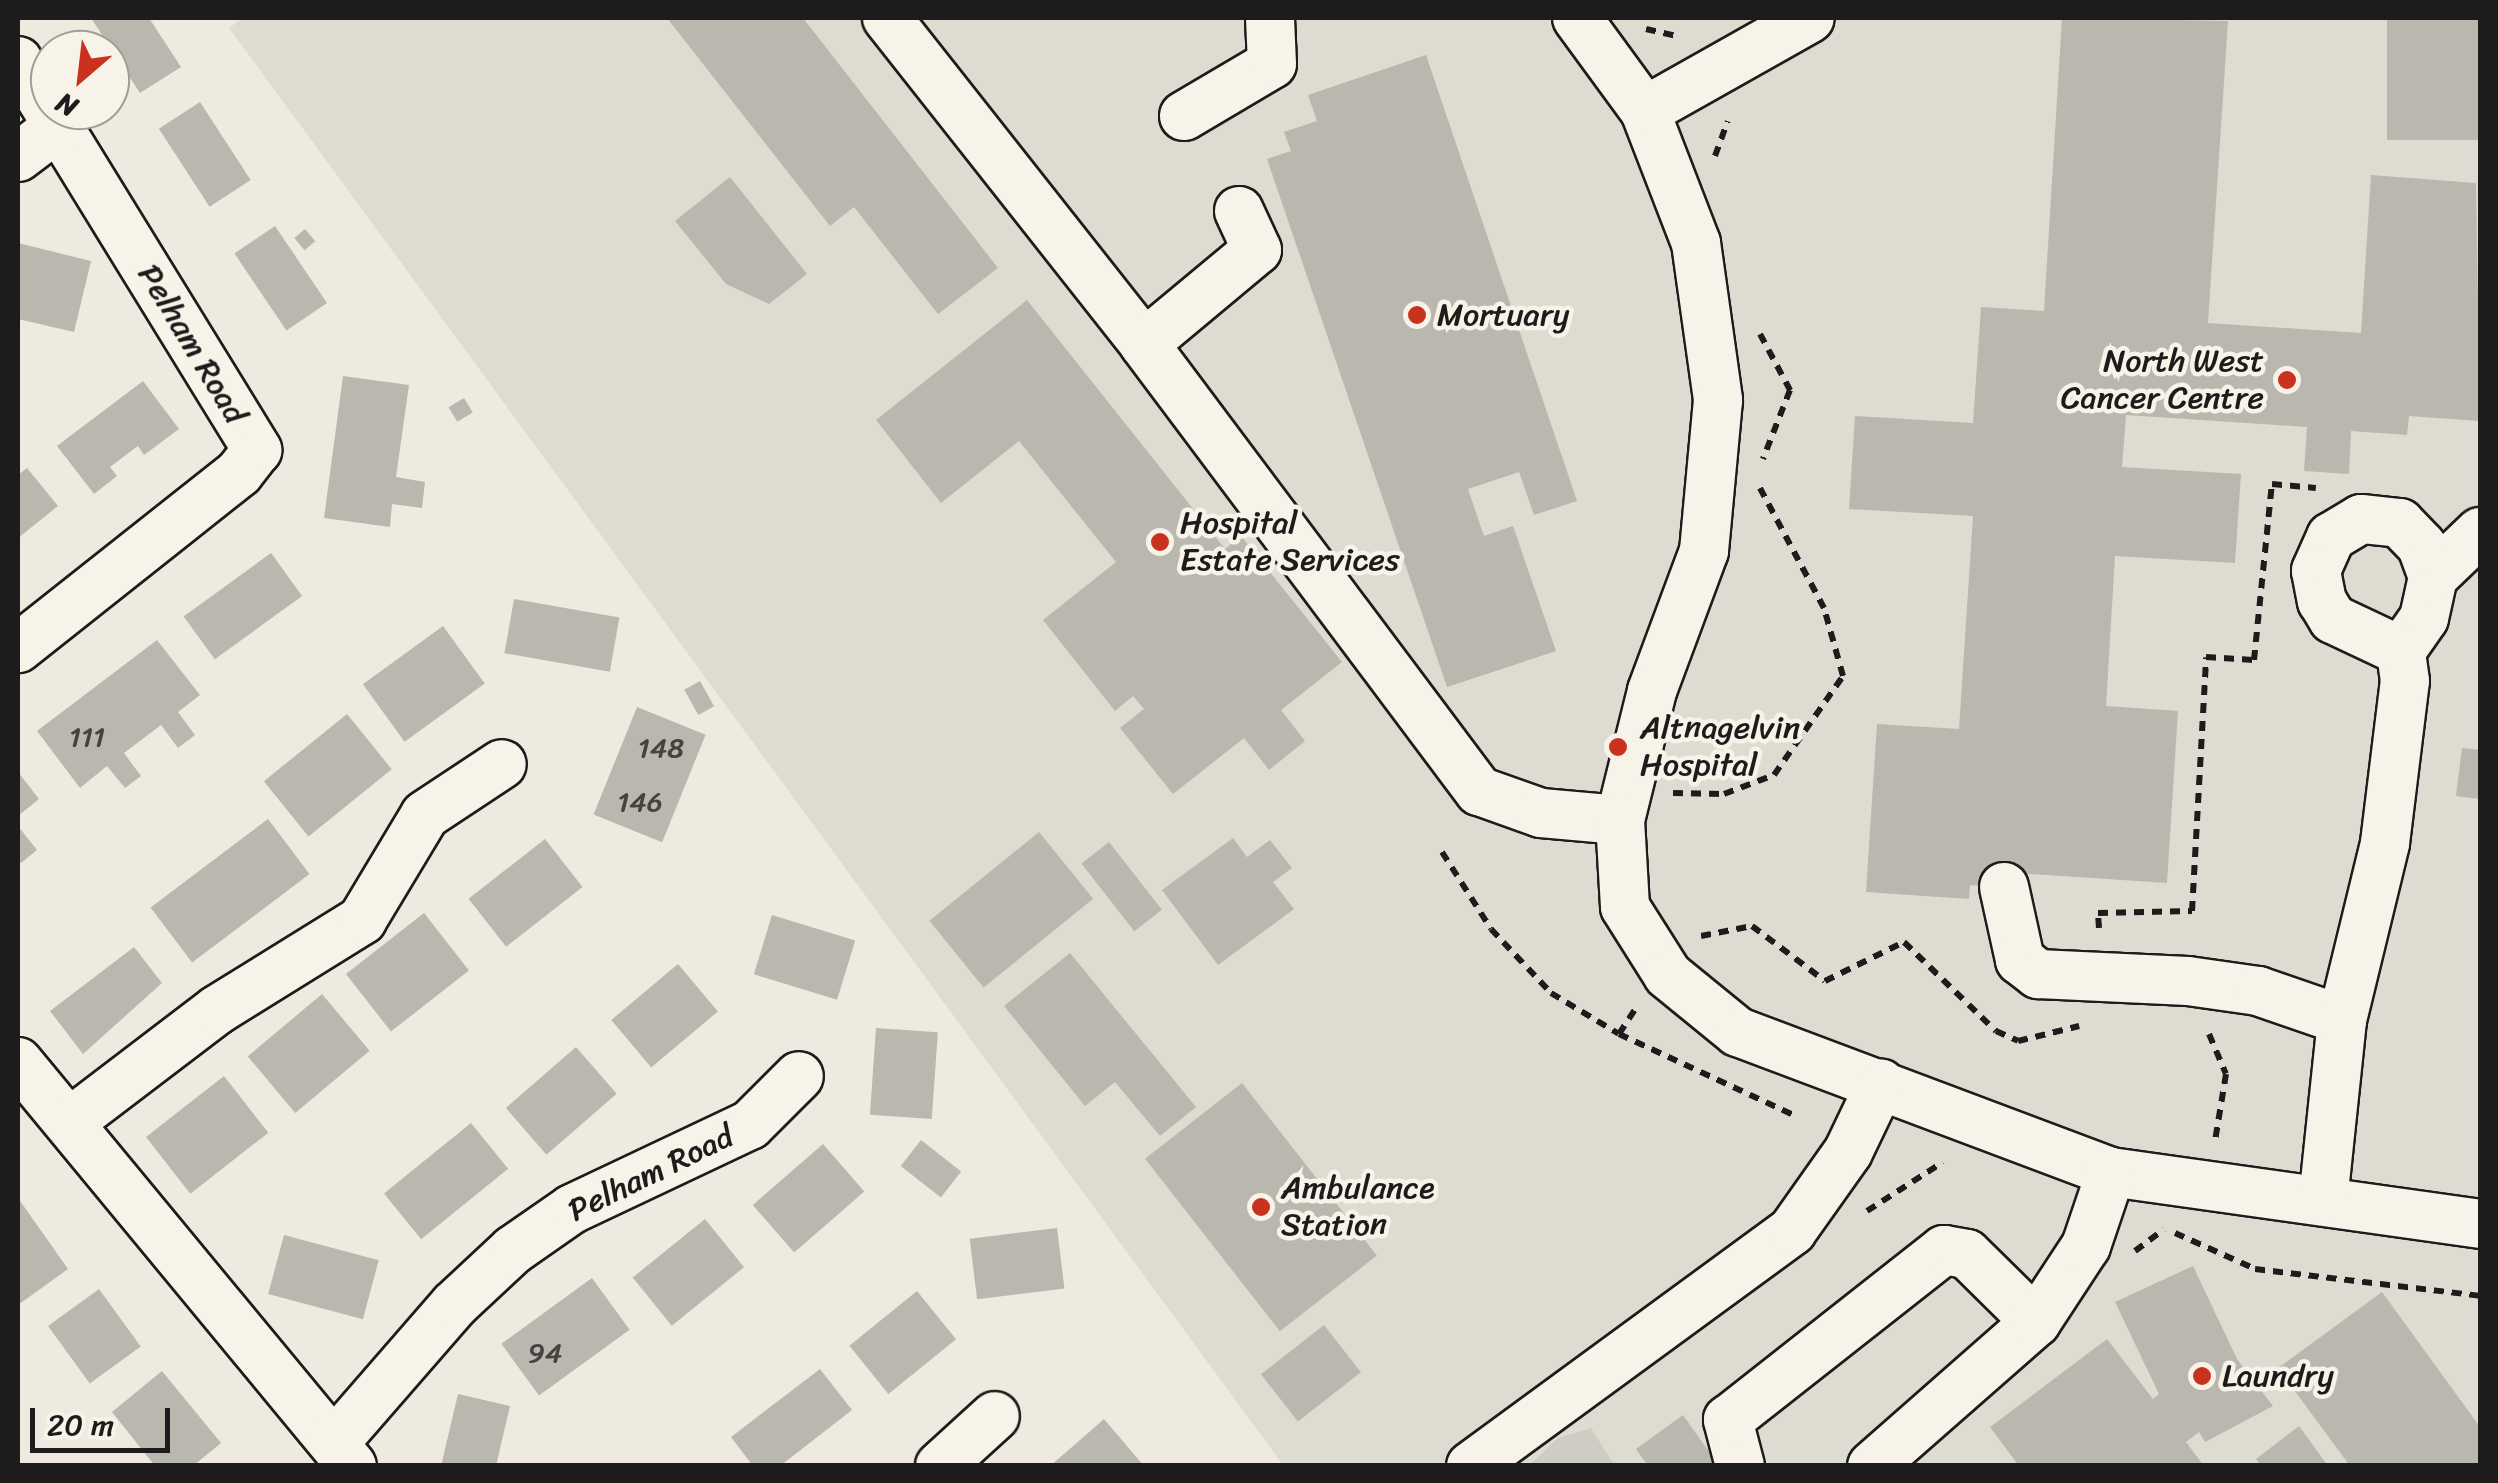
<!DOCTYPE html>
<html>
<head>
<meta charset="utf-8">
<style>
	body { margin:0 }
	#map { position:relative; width:2498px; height:1483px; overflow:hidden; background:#eeeae0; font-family:Sriracha,sans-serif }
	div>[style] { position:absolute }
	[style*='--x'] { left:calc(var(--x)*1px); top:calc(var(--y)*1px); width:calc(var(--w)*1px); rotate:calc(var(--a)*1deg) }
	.built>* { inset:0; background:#dedbd1 }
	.green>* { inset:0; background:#cfccc3 }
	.building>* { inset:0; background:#bab7af; transform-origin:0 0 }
	.path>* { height:6px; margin-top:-3px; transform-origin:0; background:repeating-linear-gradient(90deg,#1c1c1c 0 10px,transparent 0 18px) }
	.roads { filter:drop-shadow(2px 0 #1c1c1c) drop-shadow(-2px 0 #1c1c1c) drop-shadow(0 2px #1c1c1c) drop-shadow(0 -2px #1c1c1c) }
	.minor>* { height:48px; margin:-24px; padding:0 24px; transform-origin:24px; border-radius:24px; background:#f7f3e8 }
	.dots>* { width:28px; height:28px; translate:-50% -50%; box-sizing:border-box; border:5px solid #f7f3e8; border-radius:50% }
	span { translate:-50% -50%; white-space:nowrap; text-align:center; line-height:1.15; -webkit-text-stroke:9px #f7f3e8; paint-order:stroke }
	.number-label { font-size:28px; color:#444341 }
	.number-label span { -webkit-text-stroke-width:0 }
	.poi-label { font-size:32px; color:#1c1c1c }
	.left { translate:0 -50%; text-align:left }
	.right { translate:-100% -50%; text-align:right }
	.street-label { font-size:32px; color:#1c1c1c }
	.frame { position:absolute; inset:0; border:20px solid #1c1c1c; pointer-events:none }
	.north { position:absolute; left:30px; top:30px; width:100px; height:100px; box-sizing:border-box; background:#f7f3e8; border:2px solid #9f9d96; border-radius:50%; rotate:208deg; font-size:28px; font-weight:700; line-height:40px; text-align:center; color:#1c1c1c }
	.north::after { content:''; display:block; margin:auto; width:35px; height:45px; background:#c8321e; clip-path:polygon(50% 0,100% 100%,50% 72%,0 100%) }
	.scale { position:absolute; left:30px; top:1408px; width:140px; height:45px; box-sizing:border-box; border:5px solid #1c1c1c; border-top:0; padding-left:12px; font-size:30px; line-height:35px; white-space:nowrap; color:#1c1c1c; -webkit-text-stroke:8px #f7f3e8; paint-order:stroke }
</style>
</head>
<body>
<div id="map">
	<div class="built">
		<div style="clip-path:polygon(243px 18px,2480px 18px,2480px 1465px,1283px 1465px,229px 28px)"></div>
	</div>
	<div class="green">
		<div style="clip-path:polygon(1591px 1428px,1614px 1465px,1530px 1465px,1558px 1438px)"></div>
	</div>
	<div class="building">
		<div style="clip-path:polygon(91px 18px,149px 18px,181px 67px,140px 93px)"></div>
		<div style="clip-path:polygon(667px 18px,803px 18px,998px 268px,938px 314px,854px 207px,830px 226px)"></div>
		<div style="clip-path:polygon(2062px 18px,2228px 21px,2208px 323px,2361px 333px,2371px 175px,2476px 183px,2480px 421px,2409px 416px,2407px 435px,2351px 431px,2349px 474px,2304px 471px,2307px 427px,2126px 415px,2122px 467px,2241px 474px,2235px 563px,2115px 556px,2106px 706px,2178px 711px,2167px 883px,2016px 873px,2016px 888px,1970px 885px,1969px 899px,1866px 892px,1877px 724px,1959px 729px,1973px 516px,1849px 509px,1855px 416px,1973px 423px,1981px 307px,2044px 311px)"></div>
		<div style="left:2387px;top:18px;width:93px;height:122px"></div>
		<div style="clip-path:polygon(1426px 55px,1577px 501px,1534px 515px,1519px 472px,1468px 489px,1484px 536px,1513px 526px,1556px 651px,1447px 687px,1267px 159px,1291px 151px,1284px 132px,1317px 121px,1308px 95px)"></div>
		<div style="left:200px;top:102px;width:93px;height:49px;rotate:57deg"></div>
		<div style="clip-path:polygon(730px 177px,807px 274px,769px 304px,726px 284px,675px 221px)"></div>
		<div style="left:275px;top:226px;width:93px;height:49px;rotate:56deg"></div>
		<div style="left:305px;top:229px;width:16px;height:14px;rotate:50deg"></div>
		<div style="clip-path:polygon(18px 243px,91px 261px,74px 332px,18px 319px)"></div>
		<div style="clip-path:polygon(1027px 300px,1225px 549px,1241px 536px,1342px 662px,1281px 710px,1305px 741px,1269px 770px,1244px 738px,1173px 794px,1120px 728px,1144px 709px,1133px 696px,1115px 711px,1043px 620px,1116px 562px,1019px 441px,941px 503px,876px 420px)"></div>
		<div style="clip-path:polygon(343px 376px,409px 385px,396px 477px,425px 482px,422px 508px,392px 504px,390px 527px,324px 518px)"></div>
		<div style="clip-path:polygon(143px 381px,179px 429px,144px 455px,138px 446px,131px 451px,110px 467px,117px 476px,94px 494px,57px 446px)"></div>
		<div style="left:464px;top:398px;width:17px;height:18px;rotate:59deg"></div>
		<div style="clip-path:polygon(27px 468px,58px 506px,18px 538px,18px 475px)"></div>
		<div style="left:271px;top:553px;width:53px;height:108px;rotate:54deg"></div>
		<div style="left:514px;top:599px;width:107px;height:55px;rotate:10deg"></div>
		<div style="left:443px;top:626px;width:71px;height:99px;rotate:54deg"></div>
		<div style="clip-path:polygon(157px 640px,200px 695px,178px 712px,195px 735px,178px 748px,161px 725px,124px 753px,141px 776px,125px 788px,107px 766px,80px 788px,37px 731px)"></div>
		<div style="left:700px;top:681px;width:29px;height:18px;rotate:61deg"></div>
		<div style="left:637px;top:707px;width:74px;height:116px;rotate:22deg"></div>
		<div style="left:347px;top:714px;width:71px;height:107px;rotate:51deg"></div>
		<div style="clip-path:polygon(2462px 748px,2480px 750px,2480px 799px,2456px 796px)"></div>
		<div style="clip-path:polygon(18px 772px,39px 799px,18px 816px)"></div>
		<div style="left:268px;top:819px;width:69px;height:147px;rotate:53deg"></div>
		<div style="clip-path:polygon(18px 826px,37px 850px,21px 863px,18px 859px)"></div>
		<div style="left:1039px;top:832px;width:86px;height:141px;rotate:51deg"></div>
		<div style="clip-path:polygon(1233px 838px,1247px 857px,1270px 840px,1292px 868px,1273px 882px,1294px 909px,1218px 965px,1162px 890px)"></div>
		<div style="left:545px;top:839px;width:61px;height:97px;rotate:52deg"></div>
		<div style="left:1109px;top:842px;width:86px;height:35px;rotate:52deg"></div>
		<div style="left:424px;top:913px;width:73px;height:99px;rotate:52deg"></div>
		<div style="left:772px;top:915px;width:87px;height:62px;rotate:17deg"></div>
		<div style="clip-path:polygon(134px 947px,162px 983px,83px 1054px,50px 1011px)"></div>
		<div style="clip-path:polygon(1070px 953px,1196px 1107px,1160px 1136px,1115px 1082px,1085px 1106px,1004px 1006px)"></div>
		<div style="left:678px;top:964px;width:62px;height:87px;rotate:50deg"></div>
		<div style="left:322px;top:994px;width:74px;height:97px;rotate:50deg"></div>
		<div style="left:876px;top:1028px;width:62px;height:87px;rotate:4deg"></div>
		<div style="left:576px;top:1047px;width:62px;height:93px;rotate:49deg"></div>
		<div style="left:224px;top:1076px;width:72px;height:99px;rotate:52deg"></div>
		<div style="left:1242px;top:1083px;width:219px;height:123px;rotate:52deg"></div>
		<div style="left:471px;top:1123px;width:59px;height:112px;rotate:51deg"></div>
		<div style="left:921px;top:1140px;width:51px;height:33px;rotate:38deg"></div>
		<div style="left:823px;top:1144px;width:63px;height:93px;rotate:49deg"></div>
		<div style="clip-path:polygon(18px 1198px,68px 1269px,18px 1305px)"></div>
		<div style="left:705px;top:1219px;width:62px;height:93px;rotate:51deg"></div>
		<div style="left:1057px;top:1228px;width:61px;height:88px;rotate:83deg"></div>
		<div style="left:284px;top:1235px;width:98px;height:61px;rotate:15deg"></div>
		<div style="clip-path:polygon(2193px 1266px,2237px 1359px,2273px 1406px,2205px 1442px,2199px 1432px,2186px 1442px,2204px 1466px,2019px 1466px,1990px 1427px,2107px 1339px,2153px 1399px,2159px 1394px,2115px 1302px)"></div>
		<div style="left:592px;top:1278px;width:64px;height:112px;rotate:54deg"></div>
		<div style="left:99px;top:1289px;width:71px;height:63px;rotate:54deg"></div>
		<div style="left:917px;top:1291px;width:62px;height:87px;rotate:51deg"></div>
		<div style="clip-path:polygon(2382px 1292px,2480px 1427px,2480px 1466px,2350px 1466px,2278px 1368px)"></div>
		<div style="left:1324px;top:1325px;width:60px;height:80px;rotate:52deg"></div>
		<div style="clip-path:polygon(820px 1369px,852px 1410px,780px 1466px,753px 1466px,731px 1437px)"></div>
		<div style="clip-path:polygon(162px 1371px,221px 1443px,193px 1466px,155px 1466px,112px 1412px)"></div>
		<div style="clip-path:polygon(458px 1394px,510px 1406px,496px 1466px,441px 1466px)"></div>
		<div style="clip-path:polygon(1683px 1415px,1719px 1466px,1648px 1466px,1636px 1449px)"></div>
		<div style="clip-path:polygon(1104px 1419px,1144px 1466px,1050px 1466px,1072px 1447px)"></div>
		<div style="clip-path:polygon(2299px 1426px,2328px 1466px,2261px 1466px,2256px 1459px)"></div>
	</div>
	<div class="path">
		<div style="--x:1646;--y:29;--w:32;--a:13"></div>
		<div style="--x:1715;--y:156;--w:37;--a:-70"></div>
		<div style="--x:1760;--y:334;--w:64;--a:61.8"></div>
		<div style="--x:1790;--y:390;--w:74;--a:111.4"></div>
		<div style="--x:1673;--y:793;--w:51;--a:1.1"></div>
		<div style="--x:1724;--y:794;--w:53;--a:-20.8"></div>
		<div style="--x:1774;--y:775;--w:121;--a:-55.1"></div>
		<div style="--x:1843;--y:676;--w:71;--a:-105.6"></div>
		<div style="--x:1824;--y:608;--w:136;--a:-118.1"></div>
		<div style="--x:1442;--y:852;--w:91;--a:57.5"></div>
		<div style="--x:1491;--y:929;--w:88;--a:46.8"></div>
		<div style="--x:1551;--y:993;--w:79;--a:31.1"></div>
		<div style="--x:1619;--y:1034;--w:197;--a:24.9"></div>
		<div style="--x:2099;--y:928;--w:15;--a:-94"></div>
		<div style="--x:2098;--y:913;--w:94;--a:-1.2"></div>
		<div style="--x:2192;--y:911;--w:254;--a:-86.8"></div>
		<div style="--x:2206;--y:657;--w:48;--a:3.6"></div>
		<div style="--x:2254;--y:660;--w:177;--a:-84.2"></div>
		<div style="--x:2272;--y:484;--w:44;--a:5.2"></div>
		<div style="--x:1701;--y:936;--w:52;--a:-11.1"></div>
		<div style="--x:1752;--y:926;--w:91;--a:37"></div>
		<div style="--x:1825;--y:981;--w:88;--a:-26.3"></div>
		<div style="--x:1904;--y:942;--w:128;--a:44.1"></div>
		<div style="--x:1996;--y:1031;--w:24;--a:24"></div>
		<div style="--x:2018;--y:1041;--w:63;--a:-13.8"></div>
		<div style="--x:1619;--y:1034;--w:33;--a:-57"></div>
		<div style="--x:2209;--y:1034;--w:43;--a:67"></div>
		<div style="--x:2226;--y:1074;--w:68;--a:99.3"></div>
		<div style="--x:1867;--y:1211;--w:90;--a:-32.8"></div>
		<div style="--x:2175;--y:1233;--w:88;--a:24.2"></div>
		<div style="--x:2255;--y:1269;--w:227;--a:6.8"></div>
		<div style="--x:2135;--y:1251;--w:36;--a:-37"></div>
	</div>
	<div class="roads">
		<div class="minor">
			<div style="--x:887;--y:18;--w:415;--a:51.7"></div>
			<div style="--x:1144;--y:344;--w:559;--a:53.15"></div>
			<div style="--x:1479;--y:791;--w:66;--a:19.5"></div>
			<div style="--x:1541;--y:813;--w:79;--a:5.1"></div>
			<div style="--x:1577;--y:18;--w:115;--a:53.8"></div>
			<div style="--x:1645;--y:111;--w:142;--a:68.9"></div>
			<div style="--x:1696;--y:243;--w:159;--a:82"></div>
			<div style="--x:1718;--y:400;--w:152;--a:95.3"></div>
			<div style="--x:1704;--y:551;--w:149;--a:110.4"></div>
			<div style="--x:1652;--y:691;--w:133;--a:103.9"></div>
			<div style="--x:1620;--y:820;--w:87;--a:86.7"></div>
			<div style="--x:1625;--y:907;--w:80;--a:57.7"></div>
			<div style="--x:1668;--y:975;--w:90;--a:39.2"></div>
			<div style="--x:1738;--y:1032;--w:398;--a:20.6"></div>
			<div style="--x:2111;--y:1172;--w:373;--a:8"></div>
			<div style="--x:18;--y:61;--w:457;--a:58.4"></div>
			<div style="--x:257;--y:450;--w:29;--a:128"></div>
			<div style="--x:239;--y:473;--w:282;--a:141.6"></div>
			<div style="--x:1645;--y:111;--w:189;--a:-29.4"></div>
			<div style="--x:1184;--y:116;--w:102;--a:-30.6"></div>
			<div style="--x:1272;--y:64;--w:46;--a:-92.5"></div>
			<div style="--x:18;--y:157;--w:51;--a:-37.1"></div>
			<div style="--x:1144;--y:344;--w:147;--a:-39.8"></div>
			<div style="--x:1257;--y:250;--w:43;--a:-114.8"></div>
			<div style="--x:2433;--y:577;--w:65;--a:-43.8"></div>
			<div style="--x:2004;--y:887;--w:75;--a:77.6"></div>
			<div style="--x:2020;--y:960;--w:23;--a:38"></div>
			<div style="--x:2038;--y:974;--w:150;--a:2.7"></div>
			<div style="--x:2188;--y:981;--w:71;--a:8.1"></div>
			<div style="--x:2258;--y:991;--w:89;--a:19"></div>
			<div style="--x:18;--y:1062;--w:524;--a:50.42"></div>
			<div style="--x:70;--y:1122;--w:185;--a:-37.3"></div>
			<div style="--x:217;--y:1010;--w:171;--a:-31.8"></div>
			<div style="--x:362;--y:920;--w:122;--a:-59"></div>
			<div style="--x:425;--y:815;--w:92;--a:-33.5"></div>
			<div style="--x:2323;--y:1201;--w:182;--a:-84"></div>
			<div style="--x:2342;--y:1020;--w:182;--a:-76.3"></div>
			<div style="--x:2385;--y:843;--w:163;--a:-83"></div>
			<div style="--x:2405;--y:681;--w:30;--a:-98"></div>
			<div style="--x:2401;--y:651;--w:40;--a:-55.1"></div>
			<div style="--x:2424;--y:618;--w:42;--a:-77.6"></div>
			<div style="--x:2433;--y:577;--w:33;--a:-110"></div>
			<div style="--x:2422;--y:546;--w:32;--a:-134"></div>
			<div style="--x:2400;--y:523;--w:39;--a:-174"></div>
			<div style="--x:2361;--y:519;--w:35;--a:149"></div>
			<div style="--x:2331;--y:537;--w:37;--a:114"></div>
			<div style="--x:2316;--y:571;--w:31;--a:79"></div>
			<div style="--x:2322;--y:601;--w:21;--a:59"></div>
			<div style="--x:2333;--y:619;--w:75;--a:25.2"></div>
			<div style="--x:335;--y:1442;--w:181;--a:-49"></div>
			<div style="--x:454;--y:1305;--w:81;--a:-43"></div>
			<div style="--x:513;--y:1250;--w:72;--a:-34.8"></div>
			<div style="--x:572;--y:1209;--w:197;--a:-25.3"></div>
			<div style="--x:750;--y:1125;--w:69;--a:-45"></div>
			<div style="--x:940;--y:1466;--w:74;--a:-42.3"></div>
			<div style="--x:1471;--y:1466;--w:398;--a:-36.2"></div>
			<div style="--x:1792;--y:1231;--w:97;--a:-54.7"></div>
			<div style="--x:1848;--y:1152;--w:76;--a:-64.4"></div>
			<div style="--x:1740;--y:1466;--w:48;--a:-104.6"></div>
			<div style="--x:1728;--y:1420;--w:275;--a:-38.2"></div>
			<div style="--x:1944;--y:1250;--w:23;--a:10"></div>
			<div style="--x:1967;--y:1254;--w:97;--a:44.6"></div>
			<div style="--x:1872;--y:1466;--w:218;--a:-41.3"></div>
			<div style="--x:2036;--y:1322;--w:91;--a:-56.7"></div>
			<div style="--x:2086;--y:1246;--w:78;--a:-71.3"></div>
		</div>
	</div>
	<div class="dots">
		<div style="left:1417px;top:315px;background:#c8321e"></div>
		<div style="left:2287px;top:380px;background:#c8321e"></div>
		<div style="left:1160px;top:542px;background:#c8321e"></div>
		<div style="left:1618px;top:747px;background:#c8321e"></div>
		<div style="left:1261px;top:1207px;background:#c8321e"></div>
		<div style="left:2202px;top:1376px;background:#c8321e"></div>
	</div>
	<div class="number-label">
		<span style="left:87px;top:737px">111</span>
		<span style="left:661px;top:748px">148</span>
		<span style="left:640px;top:802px">146</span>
		<span style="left:545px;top:1353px">94</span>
	</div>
	<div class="poi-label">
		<span class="left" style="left:1437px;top:315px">Mortuary</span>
		<span class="right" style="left:2264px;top:380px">North West<br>Cancer Centre</span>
		<span class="left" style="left:1180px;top:542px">Hospital<br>Estate Services</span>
		<span class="left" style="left:1640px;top:747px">Altnagelvin<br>Hospital</span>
		<span class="left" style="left:1281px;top:1207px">Ambulance<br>Station</span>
		<span class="left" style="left:2222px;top:1376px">Laundry</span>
	</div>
	<div class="street-label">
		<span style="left:192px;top:344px;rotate:59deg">Pelham Road</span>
		<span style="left:651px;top:1174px;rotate:-26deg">Pelham Road</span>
	</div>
	<div class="frame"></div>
	<div class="north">N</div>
	<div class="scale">20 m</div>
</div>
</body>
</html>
